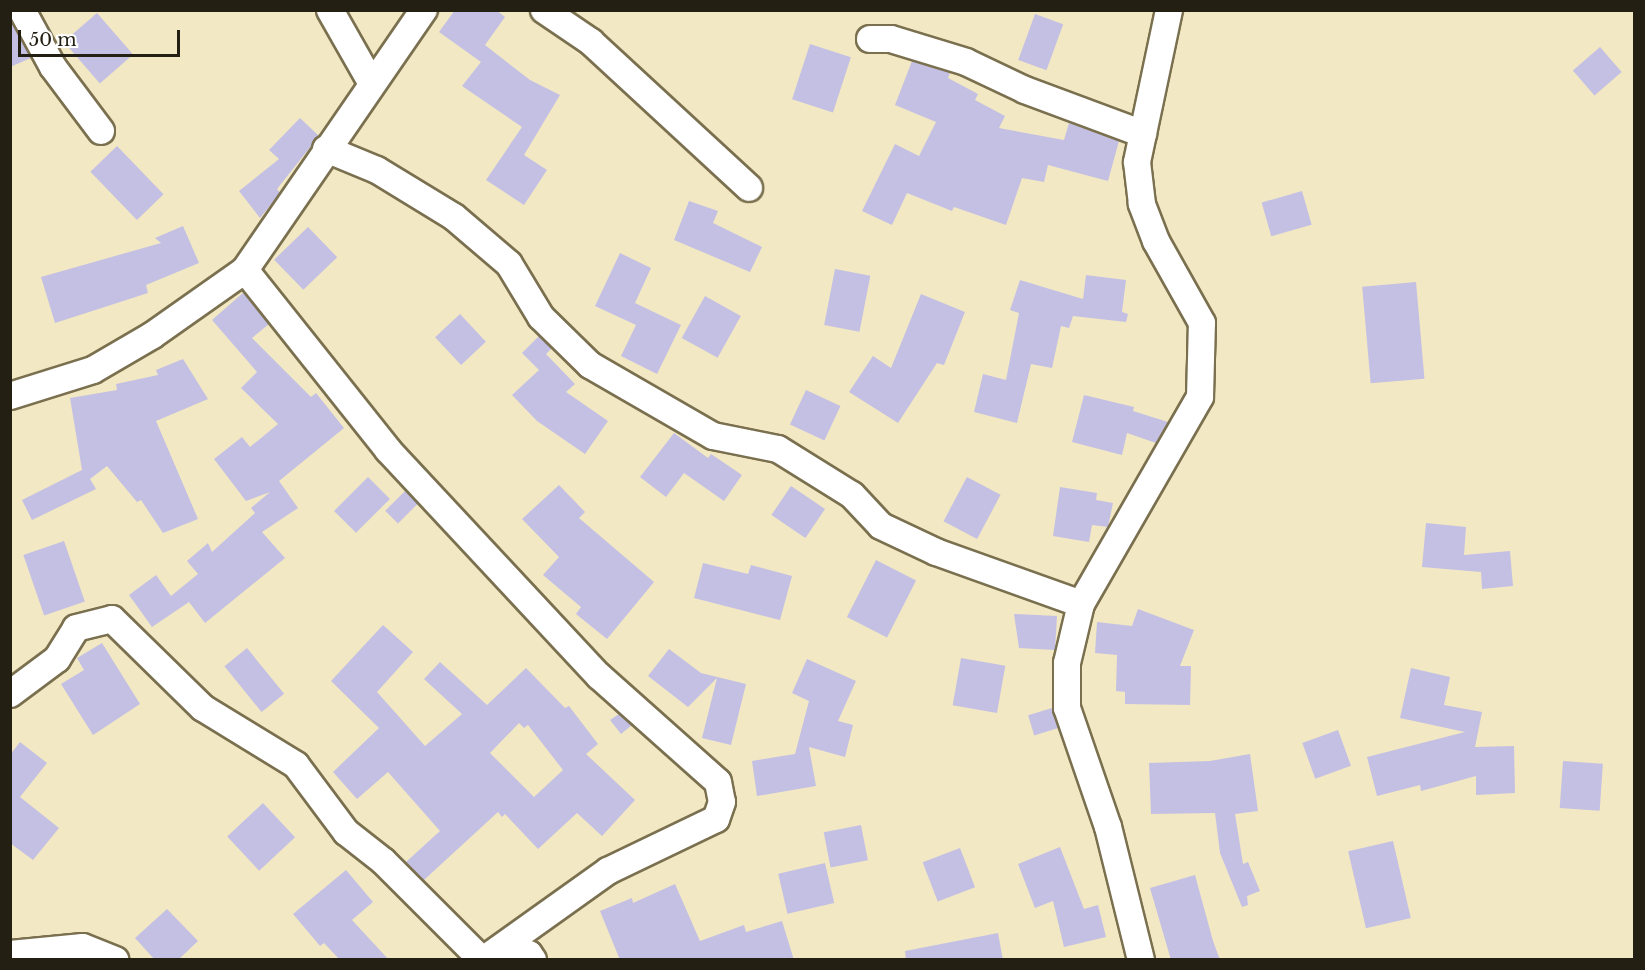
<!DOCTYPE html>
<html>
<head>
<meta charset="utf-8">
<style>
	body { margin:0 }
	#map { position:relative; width:1645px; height:970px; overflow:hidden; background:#f2e8c3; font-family:"Libre Baskerville",serif }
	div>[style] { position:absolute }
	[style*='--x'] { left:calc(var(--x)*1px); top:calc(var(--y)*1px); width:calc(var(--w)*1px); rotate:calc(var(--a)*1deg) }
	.building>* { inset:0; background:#c4c0e4; transform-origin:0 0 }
	.roads { filter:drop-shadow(2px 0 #7a704f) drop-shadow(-2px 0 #7a704f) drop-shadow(0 2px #7a704f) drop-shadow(0 -2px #7a704f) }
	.street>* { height:26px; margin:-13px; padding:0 13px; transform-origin:13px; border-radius:13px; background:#fff }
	span { translate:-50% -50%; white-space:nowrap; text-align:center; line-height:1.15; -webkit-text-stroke:6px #fff; paint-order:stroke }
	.frame { position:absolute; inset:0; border:12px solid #231f12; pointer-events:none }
	.scale { position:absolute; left:18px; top:30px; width:162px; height:27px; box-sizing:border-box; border:3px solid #231f12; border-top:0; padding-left:8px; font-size:18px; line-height:21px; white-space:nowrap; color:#231f12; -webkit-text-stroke:4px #fff; paint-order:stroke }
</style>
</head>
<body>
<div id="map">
	<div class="building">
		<div style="clip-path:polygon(455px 10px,496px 10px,505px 17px,485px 45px,530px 80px,560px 95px,524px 155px,547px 170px,524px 205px,486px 180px,522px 127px,462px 86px,481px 62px,439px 32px)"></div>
		<div style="left:97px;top:13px;width:55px;height:44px;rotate:49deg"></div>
		<div style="left:1035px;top:14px;width:30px;height:49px;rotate:20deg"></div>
		<div style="clip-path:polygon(10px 20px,31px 58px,10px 67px)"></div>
		<div style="left:810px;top:44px;width:43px;height:58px;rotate:18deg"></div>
		<div style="left:1600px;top:47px;width:33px;height:36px;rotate:49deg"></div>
		<div style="clip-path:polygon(912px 61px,950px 73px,948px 78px,978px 94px,975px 100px,1005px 116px,999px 128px,1064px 140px,1069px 123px,1119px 141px,1108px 181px,1048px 165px,1044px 182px,1022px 178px,1006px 225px,954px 207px,952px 211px,907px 193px,892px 225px,862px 211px,895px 144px,919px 156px,936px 122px,895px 105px)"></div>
		<div style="clip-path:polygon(300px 118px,319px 136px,277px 189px,280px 193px,260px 218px,239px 191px,279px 159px,269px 150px)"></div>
		<div style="left:117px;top:146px;width:67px;height:37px;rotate:46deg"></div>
		<div style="left:1302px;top:191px;width:35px;height:42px;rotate:74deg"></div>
		<div style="clip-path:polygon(689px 201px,718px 211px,713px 223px,762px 247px,750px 272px,674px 240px)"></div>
		<div style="clip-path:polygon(183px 226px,199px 263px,146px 285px,148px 293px,55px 323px,41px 277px,161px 243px,155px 238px)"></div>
		<div style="left:308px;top:227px;width:42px;height:47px;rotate:46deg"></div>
		<div style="clip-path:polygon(620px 253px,651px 268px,635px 303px,681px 325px,657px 374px,621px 356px,636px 325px,595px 306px)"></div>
		<div style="left:835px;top:269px;width:36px;height:57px;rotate:11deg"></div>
		<div style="clip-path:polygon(1086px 275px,1126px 280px,1122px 312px,1128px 314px,1126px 322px,1073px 316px,1069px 328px,1061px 326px,1052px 368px,1031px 364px,1017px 423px,974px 412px,983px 374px,1006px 380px,1019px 313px,1010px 310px,1020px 280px,1083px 299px)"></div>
		<div style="left:1416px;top:282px;width:97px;height:54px;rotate:85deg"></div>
		<div style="clip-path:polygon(244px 292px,269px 324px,252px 338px,311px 397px,316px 393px,344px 428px,279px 481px,298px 508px,262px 532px,285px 558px,205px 623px,189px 602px,152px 627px,129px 595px,156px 575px,171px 596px,198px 574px,187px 561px,208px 543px,212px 552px,255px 513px,251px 508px,270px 492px,246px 501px,214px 459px,242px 437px,250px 447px,278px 424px,241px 388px,257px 372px,212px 320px)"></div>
		<div style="clip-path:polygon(921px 294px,965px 312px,944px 365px,937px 363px,898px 423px,849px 392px,873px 356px,891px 368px)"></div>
		<div style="left:705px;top:296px;width:41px;height:48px;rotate:29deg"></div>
		<div style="left:460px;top:314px;width:38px;height:34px;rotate:47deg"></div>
		<div style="clip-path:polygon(539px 336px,552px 348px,546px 354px,575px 384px,566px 392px,608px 421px,585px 454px,537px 421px,512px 395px,539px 370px,522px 353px)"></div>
		<div style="clip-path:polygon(183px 359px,208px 399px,156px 421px,198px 519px,163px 533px,141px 500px,137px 502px,107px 466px,90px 479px,96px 489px,32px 520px,22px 500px,82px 470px,70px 398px,117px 390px,116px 384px,158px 375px,156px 370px)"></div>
		<div style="left:806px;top:390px;width:38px;height:38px;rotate:25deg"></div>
		<div style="clip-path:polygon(1084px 395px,1134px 407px,1133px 411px,1168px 422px,1156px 443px,1127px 433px,1122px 455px,1072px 442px)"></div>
		<div style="clip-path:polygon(674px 433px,708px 458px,711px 454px,742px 475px,724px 501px,684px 473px,666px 497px,640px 477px)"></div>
		<div style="left:368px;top:477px;width:31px;height:48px;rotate:45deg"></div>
		<div style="left:967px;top:477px;width:38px;height:50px;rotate:28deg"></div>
		<div style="clip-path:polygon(559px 485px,585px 512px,579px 518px,654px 582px,607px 639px,576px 614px,581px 607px,543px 575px,559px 557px,522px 519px)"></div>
		<div style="left:791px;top:486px;width:41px;height:35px;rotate:34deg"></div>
		<div style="clip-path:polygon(1060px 487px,1097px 493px,1096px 500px,1113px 503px,1108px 527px,1092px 525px,1089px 542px,1053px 536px)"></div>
		<div style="left:405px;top:491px;width:18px;height:28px;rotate:45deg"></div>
		<div style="clip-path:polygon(1426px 523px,1466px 527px,1464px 555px,1510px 551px,1513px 586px,1482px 589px,1481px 572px,1422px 567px)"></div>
		<div style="left:64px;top:541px;width:64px;height:43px;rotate:71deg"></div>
		<div style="left:876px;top:560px;width:45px;height:64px;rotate:27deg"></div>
		<div style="clip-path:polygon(703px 563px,748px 574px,751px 565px,792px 576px,780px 620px,694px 598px)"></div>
		<div style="clip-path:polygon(1138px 609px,1194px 630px,1180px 666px,1191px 666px,1190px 705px,1125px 704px,1125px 692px,1116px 691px,1117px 655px,1095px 653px,1097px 622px,1132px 626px)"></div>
		<div style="clip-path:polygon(1014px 614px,1057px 616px,1055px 650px,1019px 648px)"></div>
		<div style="clip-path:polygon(evenodd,383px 625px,413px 652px,377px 692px,425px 746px,462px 714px,424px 679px,440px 662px,487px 705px,526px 668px,565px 708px,569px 706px,598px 744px,586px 754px,635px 800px,602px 836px,577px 813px,538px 849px,505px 814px,502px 817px,498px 812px,424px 880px,406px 862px,440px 831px,388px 772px,357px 799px,333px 772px,379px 728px,331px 681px,383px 625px,519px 723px,524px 728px,528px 725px,563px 770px,534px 797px,490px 753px,519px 723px)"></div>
		<div style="clip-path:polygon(102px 643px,140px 704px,93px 735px,61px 684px,84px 670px,77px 658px)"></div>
		<div style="left:247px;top:648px;width:59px;height:29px;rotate:51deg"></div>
		<div style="clip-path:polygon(669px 649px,701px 673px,746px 684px,731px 745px,702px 738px,717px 678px,688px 707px,648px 676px)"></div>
		<div style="left:961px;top:658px;width:45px;height:48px;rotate:10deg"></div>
		<div style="clip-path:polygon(807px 659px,856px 681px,838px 721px,853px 725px,845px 757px,809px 747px,816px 786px,757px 796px,752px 761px,795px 754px,809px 701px,792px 693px)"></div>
		<div style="clip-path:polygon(1411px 668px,1450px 677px,1444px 705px,1482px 712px,1475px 747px,1514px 746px,1515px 793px,1476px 795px,1476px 776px,1421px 791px,1420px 785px,1377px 796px,1367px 757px,1465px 732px,1400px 718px)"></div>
		<div style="left:1052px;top:708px;width:21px;height:25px;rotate:73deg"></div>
		<div style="clip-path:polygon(619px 714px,632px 725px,621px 734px,610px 720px)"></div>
		<div style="left:1338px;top:730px;width:38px;height:38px;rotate:70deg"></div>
		<div style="clip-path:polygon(20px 742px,47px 763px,20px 797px,59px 828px,33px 860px,10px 843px,10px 755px)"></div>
		<div style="clip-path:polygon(1250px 754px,1258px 811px,1235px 814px,1243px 864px,1248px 862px,1260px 891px,1247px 896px,1248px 905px,1242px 907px,1220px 853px,1215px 813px,1151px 814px,1149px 763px,1210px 761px)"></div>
		<div style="left:1563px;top:761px;width:40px;height:47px;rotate:4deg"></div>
		<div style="left:263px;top:803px;width:47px;height:49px;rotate:47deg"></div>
		<div style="left:861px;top:825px;width:36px;height:38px;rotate:79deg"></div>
		<div style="left:1393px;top:841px;width:79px;height:46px;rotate:77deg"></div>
		<div style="clip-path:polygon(1060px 847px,1084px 909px,1098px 905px,1106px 937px,1064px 947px,1053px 901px,1035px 908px,1018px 864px)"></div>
		<div style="left:960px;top:848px;width:42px;height:40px;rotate:69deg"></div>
		<div style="left:825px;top:863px;width:41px;height:48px;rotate:77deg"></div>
		<div style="clip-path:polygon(346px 870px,373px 902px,352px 920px,389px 960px,340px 960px,324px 943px,320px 946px,293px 914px)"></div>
		<div style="clip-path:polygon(1195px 875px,1213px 941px,1220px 960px,1171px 960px,1150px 888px)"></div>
		<div style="clip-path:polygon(675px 884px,700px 941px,744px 925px,746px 932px,782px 921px,794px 960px,620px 960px,600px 911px,632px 898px,633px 903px)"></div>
		<div style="clip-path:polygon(167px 909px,198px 941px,178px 960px,155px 960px,135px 938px)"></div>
		<div style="clip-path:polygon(998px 933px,1003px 960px,906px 960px,905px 951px)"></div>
	</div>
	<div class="roads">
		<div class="street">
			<div style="--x:22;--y:10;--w:65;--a:61.5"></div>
			<div style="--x:53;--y:67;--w:80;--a:53.1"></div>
			<div style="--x:330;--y:10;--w:85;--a:60.4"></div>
			<div style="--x:544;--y:10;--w:57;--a:34.2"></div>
			<div style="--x:591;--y:42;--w:215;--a:42.7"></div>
			<div style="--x:870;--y:39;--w:21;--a:0"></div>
			<div style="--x:891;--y:39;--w:78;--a:17"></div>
			<div style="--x:966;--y:62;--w:65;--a:25.4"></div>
			<div style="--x:1025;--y:90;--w:126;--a:20.4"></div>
			<div style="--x:326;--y:149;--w:55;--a:22.4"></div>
			<div style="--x:377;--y:170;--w:90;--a:31.4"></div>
			<div style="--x:454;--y:217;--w:72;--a:40.5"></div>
			<div style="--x:509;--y:264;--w:62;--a:58.9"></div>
			<div style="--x:541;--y:317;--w:69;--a:44.4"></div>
			<div style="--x:590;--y:365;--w:142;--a:30"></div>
			<div style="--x:713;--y:436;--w:66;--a:11.3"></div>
			<div style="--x:778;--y:449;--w:87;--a:31.9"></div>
			<div style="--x:852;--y:495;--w:42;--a:46.9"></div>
			<div style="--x:881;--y:526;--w:61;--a:25.3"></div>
			<div style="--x:936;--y:552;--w:154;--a:19.7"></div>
			<div style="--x:245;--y:270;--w:230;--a:51.5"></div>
			<div style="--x:388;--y:450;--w:309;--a:47"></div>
			<div style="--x:599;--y:676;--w:159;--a:41.7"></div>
			<div style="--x:718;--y:782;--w:20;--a:79"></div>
			<div style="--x:722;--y:802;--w:18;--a:109"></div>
			<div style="--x:716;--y:819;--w:120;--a:154.3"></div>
			<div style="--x:608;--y:871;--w:153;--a:144.5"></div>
			<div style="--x:10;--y:396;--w:87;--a:-17.4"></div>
			<div style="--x:93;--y:370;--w:69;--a:-30.3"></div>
			<div style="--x:153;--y:335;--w:113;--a:-35.2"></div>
			<div style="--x:245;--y:270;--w:316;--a:-55.5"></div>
			<div style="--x:10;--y:694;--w:59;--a:-36.7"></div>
			<div style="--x:57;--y:659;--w:36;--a:-58"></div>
			<div style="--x:76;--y:628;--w:37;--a:-14"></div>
			<div style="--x:112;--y:619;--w:127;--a:44.4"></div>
			<div style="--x:203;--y:708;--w:109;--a:31.5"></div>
			<div style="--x:296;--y:765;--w:84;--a:53.3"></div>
			<div style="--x:346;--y:832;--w:47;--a:38.1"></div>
			<div style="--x:383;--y:861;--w:140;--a:45"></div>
			<div style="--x:10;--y:954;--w:73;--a:-5.5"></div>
			<div style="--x:83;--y:947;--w:35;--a:22"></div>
			<div style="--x:487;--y:959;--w:42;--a:-6.8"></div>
			<div style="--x:529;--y:954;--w:7;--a:56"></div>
			<div style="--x:1141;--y:960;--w:137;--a:-103.9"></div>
			<div style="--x:1108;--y:827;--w:126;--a:-109"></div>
			<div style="--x:1067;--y:708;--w:45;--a:-90"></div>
			<div style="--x:1067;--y:663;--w:61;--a:-76.7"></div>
			<div style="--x:1081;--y:604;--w:239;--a:-60.1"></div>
			<div style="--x:1200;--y:397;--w:74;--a:-88.5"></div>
			<div style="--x:1202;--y:323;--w:94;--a:-119.3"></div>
			<div style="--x:1156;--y:241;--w:40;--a:-111"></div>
			<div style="--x:1142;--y:204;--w:42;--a:-96.8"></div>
			<div style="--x:1137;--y:162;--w:155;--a:-78.1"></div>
		</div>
	</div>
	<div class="frame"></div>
	<div class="scale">50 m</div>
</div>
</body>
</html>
